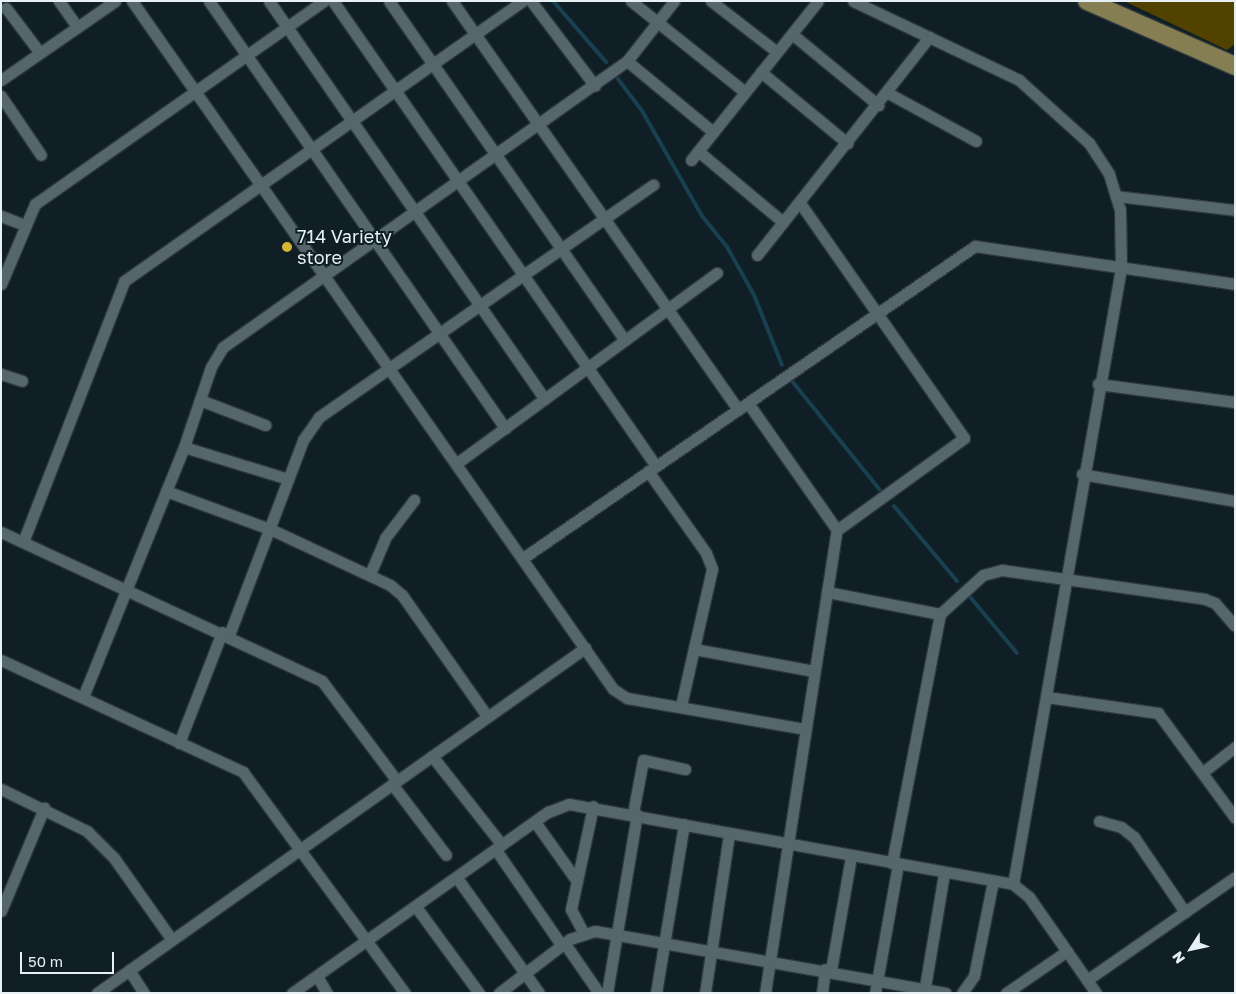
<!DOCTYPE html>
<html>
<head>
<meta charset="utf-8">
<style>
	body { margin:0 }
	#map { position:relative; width:1236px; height:994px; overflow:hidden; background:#101e25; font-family:"Golos Text",sans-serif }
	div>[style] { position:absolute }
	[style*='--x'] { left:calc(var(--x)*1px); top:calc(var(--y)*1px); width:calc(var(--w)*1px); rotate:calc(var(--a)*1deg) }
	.green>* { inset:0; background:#514200 }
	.stream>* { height:4px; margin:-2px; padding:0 2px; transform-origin:2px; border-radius:2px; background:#194050 }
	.roads { filter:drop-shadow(1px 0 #2e373c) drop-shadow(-1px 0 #2e373c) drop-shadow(0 1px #2e373c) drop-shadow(0 -1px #2e373c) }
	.street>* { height:11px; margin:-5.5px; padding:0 5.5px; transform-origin:5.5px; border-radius:5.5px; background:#55666d }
	.primary>* { height:18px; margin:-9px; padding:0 9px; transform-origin:9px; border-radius:9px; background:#847e52 }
	.dots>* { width:14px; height:14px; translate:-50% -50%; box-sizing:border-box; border:2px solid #101e25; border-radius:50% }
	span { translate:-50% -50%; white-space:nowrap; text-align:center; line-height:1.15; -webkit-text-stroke:4px #101e25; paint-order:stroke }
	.poi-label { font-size:18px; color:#e7f1f5 }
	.left { translate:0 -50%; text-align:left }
	.frame { position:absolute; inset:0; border:2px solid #e7f1f5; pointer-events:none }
	.north { position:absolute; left:1166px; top:924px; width:50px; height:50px; -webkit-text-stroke:4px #101e25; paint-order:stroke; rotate:235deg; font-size:14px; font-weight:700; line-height:20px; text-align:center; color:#e7f1f5 }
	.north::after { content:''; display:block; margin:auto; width:18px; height:22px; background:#e7f1f5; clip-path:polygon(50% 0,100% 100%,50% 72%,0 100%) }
	.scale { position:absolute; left:20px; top:952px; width:94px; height:22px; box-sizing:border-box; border:2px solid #e7f1f5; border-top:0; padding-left:6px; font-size:15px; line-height:18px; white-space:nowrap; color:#e7f1f5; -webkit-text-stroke:4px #101e25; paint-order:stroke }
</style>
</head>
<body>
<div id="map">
	<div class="green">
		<div style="clip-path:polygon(1124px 1px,1235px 1px,1235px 44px,1227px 50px)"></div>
	</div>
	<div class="stream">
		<div style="--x:553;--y:1;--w:81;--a:49"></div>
		<div style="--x:618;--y:79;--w:38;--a:53"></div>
		<div style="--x:641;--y:109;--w:123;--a:60.3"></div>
		<div style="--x:702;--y:216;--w:40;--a:51"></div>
		<div style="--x:727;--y:247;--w:55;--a:60.6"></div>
		<div style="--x:754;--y:295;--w:75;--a:68.2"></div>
		<div style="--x:792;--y:381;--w:139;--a:51.1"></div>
		<div style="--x:894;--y:506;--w:98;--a:50"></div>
		<div style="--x:970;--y:597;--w:73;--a:50"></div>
	</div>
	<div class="roads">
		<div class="street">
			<div style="--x:59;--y:1;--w:32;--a:55"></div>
			<div style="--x:132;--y:1;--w:839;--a:55.04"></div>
			<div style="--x:613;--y:689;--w:17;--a:33"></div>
			<div style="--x:627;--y:698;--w:180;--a:9.9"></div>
			<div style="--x:209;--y:1;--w:520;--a:55.27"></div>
			<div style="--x:269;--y:1;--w:484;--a:55.3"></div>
			<div style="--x:333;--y:1;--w:566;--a:55.22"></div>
			<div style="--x:389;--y:1;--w:413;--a:55.2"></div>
			<div style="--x:452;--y:1;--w:499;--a:55"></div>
			<div style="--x:531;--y:1;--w:106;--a:53"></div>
			<div style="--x:631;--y:1;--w:146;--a:38.6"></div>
			<div style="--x:711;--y:1;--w:83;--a:37.7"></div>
			<div style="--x:853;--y:1;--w:184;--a:25.4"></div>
			<div style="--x:1019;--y:80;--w:94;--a:42"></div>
			<div style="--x:1089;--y:143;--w:37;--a:57"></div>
			<div style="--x:1109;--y:174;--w:37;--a:73"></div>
			<div style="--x:1120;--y:209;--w:59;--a:89"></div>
			<div style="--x:1121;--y:268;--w:625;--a:99.94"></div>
			<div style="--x:6;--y:8;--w:56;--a:52.9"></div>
			<div style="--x:792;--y:34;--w:112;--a:39.5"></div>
			<div style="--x:627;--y:61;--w:112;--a:39.5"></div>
			<div style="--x:761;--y:72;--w:112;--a:39.5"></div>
			<div style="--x:1;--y:80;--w:139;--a:-34.7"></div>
			<div style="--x:888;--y:93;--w:100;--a:28.6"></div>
			<div style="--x:1;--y:96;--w:71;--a:55.9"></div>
			<div style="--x:698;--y:151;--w:111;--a:39.9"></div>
			<div style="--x:691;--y:160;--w:203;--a:-51.4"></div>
			<div style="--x:1116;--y:196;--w:120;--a:6.7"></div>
			<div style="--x:1;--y:216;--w:25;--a:21"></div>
			<div style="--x:757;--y:255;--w:278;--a:-51.7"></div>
			<div style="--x:1;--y:284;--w:87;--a:-67"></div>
			<div style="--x:35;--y:204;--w:353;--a:-35.1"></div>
			<div style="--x:1;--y:374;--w:22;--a:18"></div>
			<div style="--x:1098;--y:384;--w:138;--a:7.5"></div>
			<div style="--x:200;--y:400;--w:70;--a:21"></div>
			<div style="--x:748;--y:403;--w:155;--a:55"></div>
			<div style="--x:837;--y:530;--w:157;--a:-35.9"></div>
			<div style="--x:964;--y:438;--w:287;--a:-124.9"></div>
			<div style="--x:184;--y:447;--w:109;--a:17.1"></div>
			<div style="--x:457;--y:463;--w:322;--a:-36.2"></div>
			<div style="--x:648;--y:471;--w:100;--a:54.7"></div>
			<div style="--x:706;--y:553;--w:17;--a:69"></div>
			<div style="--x:712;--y:569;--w:139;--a:102.8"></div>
			<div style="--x:1082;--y:474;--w:155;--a:10"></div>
			<div style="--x:166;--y:491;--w:111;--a:20.1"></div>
			<div style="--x:270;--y:529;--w:132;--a:25"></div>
			<div style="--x:390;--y:585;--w:16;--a:40"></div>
			<div style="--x:402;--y:595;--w:148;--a:54.9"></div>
			<div style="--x:1;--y:532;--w:354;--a:24.9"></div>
			<div style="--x:322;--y:681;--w:125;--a:53.1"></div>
			<div style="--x:23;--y:542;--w:280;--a:-68.8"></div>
			<div style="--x:124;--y:281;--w:487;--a:-35.1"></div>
			<div style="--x:523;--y:558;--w:549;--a:-34.62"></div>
			<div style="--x:975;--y:246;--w:263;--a:8.3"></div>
			<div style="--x:370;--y:574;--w:39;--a:-67"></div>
			<div style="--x:385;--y:538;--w:48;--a:-52.7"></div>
			<div style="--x:827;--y:592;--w:115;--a:11"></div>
			<div style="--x:229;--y:635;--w:209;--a:-69.2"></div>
			<div style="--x:303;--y:440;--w:28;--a:-55"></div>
			<div style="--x:319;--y:417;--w:407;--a:-34.8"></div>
			<div style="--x:694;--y:649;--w:122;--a:10.4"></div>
			<div style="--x:1;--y:660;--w:267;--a:24.8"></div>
			<div style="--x:243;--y:772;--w:274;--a:53.8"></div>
			<div style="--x:83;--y:697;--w:270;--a:-68"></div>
			<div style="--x:184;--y:447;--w:84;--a:-71.4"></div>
			<div style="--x:211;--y:367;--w:23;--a:-59"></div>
			<div style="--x:223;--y:347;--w:495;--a:-35.3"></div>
			<div style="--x:627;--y:61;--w:76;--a:-51.9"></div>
			<div style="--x:1047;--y:697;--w:112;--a:8.2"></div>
			<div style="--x:1158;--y:713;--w:130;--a:53.7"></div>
			<div style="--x:179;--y:743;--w:119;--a:-68.8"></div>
			<div style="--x:432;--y:756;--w:113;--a:51.8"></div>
			<div style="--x:1203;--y:772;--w:41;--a:-38"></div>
			<div style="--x:392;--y:784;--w:89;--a:52.7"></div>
			<div style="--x:1;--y:789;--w:96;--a:26"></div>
			<div style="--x:87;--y:831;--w:38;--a:45"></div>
			<div style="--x:114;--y:858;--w:100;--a:54.7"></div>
			<div style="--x:633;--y:813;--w:54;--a:-79.3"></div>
			<div style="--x:643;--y:760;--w:43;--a:12.1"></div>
			<div style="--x:1099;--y:821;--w:23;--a:15"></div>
			<div style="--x:1121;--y:827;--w:16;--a:38"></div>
			<div style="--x:1134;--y:837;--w:91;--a:55.8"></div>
			<div style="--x:535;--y:822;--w:72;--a:54.6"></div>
			<div style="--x:496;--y:850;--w:116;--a:55.5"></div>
			<div style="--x:892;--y:863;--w:254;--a:-79.1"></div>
			<div style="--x:940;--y:614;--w:58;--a:-42.2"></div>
			<div style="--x:983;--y:575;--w:20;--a:-15"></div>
			<div style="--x:1002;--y:570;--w:205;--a:8.1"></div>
			<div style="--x:1205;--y:599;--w:11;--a:22"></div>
			<div style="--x:1215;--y:603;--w:30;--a:49"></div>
			<div style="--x:457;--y:878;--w:141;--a:54.5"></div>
			<div style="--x:416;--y:907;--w:107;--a:53.8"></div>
			<div style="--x:1;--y:911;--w:112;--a:-67.3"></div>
			<div style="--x:583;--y:932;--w:26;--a:-118"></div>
			<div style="--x:571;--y:909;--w:105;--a:-77.9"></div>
			<div style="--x:565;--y:944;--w:60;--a:55.2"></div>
			<div style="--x:129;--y:970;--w:27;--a:57"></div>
			<div style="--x:831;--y:970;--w:115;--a:-80"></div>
			<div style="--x:317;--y:976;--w:20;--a:60"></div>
			<div style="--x:1087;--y:980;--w:180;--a:-34.8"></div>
			<div style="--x:925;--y:987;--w:115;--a:-80.5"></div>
			<div style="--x:97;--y:993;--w:598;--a:-35.26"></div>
			<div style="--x:292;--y:993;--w:314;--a:-35.3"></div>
			<div style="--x:548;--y:812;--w:22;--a:-21"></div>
			<div style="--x:569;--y:804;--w:451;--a:10.2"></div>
			<div style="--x:1013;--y:884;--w:21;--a:39"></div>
			<div style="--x:1029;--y:897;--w:117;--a:55.1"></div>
			<div style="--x:499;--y:993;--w:89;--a:-37.3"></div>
			<div style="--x:570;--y:939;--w:26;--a:-18"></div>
			<div style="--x:595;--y:931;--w:356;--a:10"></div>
			<div style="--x:607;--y:993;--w:181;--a:-80.5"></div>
			<div style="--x:656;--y:993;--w:171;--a:-80.6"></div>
			<div style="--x:705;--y:993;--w:161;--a:-81.4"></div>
			<div style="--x:765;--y:993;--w:469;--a:-81.2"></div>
			<div style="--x:822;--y:993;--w:24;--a:-83"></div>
			<div style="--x:875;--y:993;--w:131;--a:-79.9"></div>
			<div style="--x:962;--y:993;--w:21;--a:-55"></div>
			<div style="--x:974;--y:976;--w:97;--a:-78.7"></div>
			<div style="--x:1006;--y:993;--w:74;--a:-34.5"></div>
		</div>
		<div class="primary">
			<div style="--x:1087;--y:1;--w:162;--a:23.7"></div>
		</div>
	</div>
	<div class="dots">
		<div style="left:287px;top:247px;background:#d7b534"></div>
	</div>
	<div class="poi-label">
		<span class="left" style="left:297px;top:247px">714 Variety<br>store</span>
	</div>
	<div class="frame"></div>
	<div class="north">N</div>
	<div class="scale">50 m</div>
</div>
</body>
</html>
